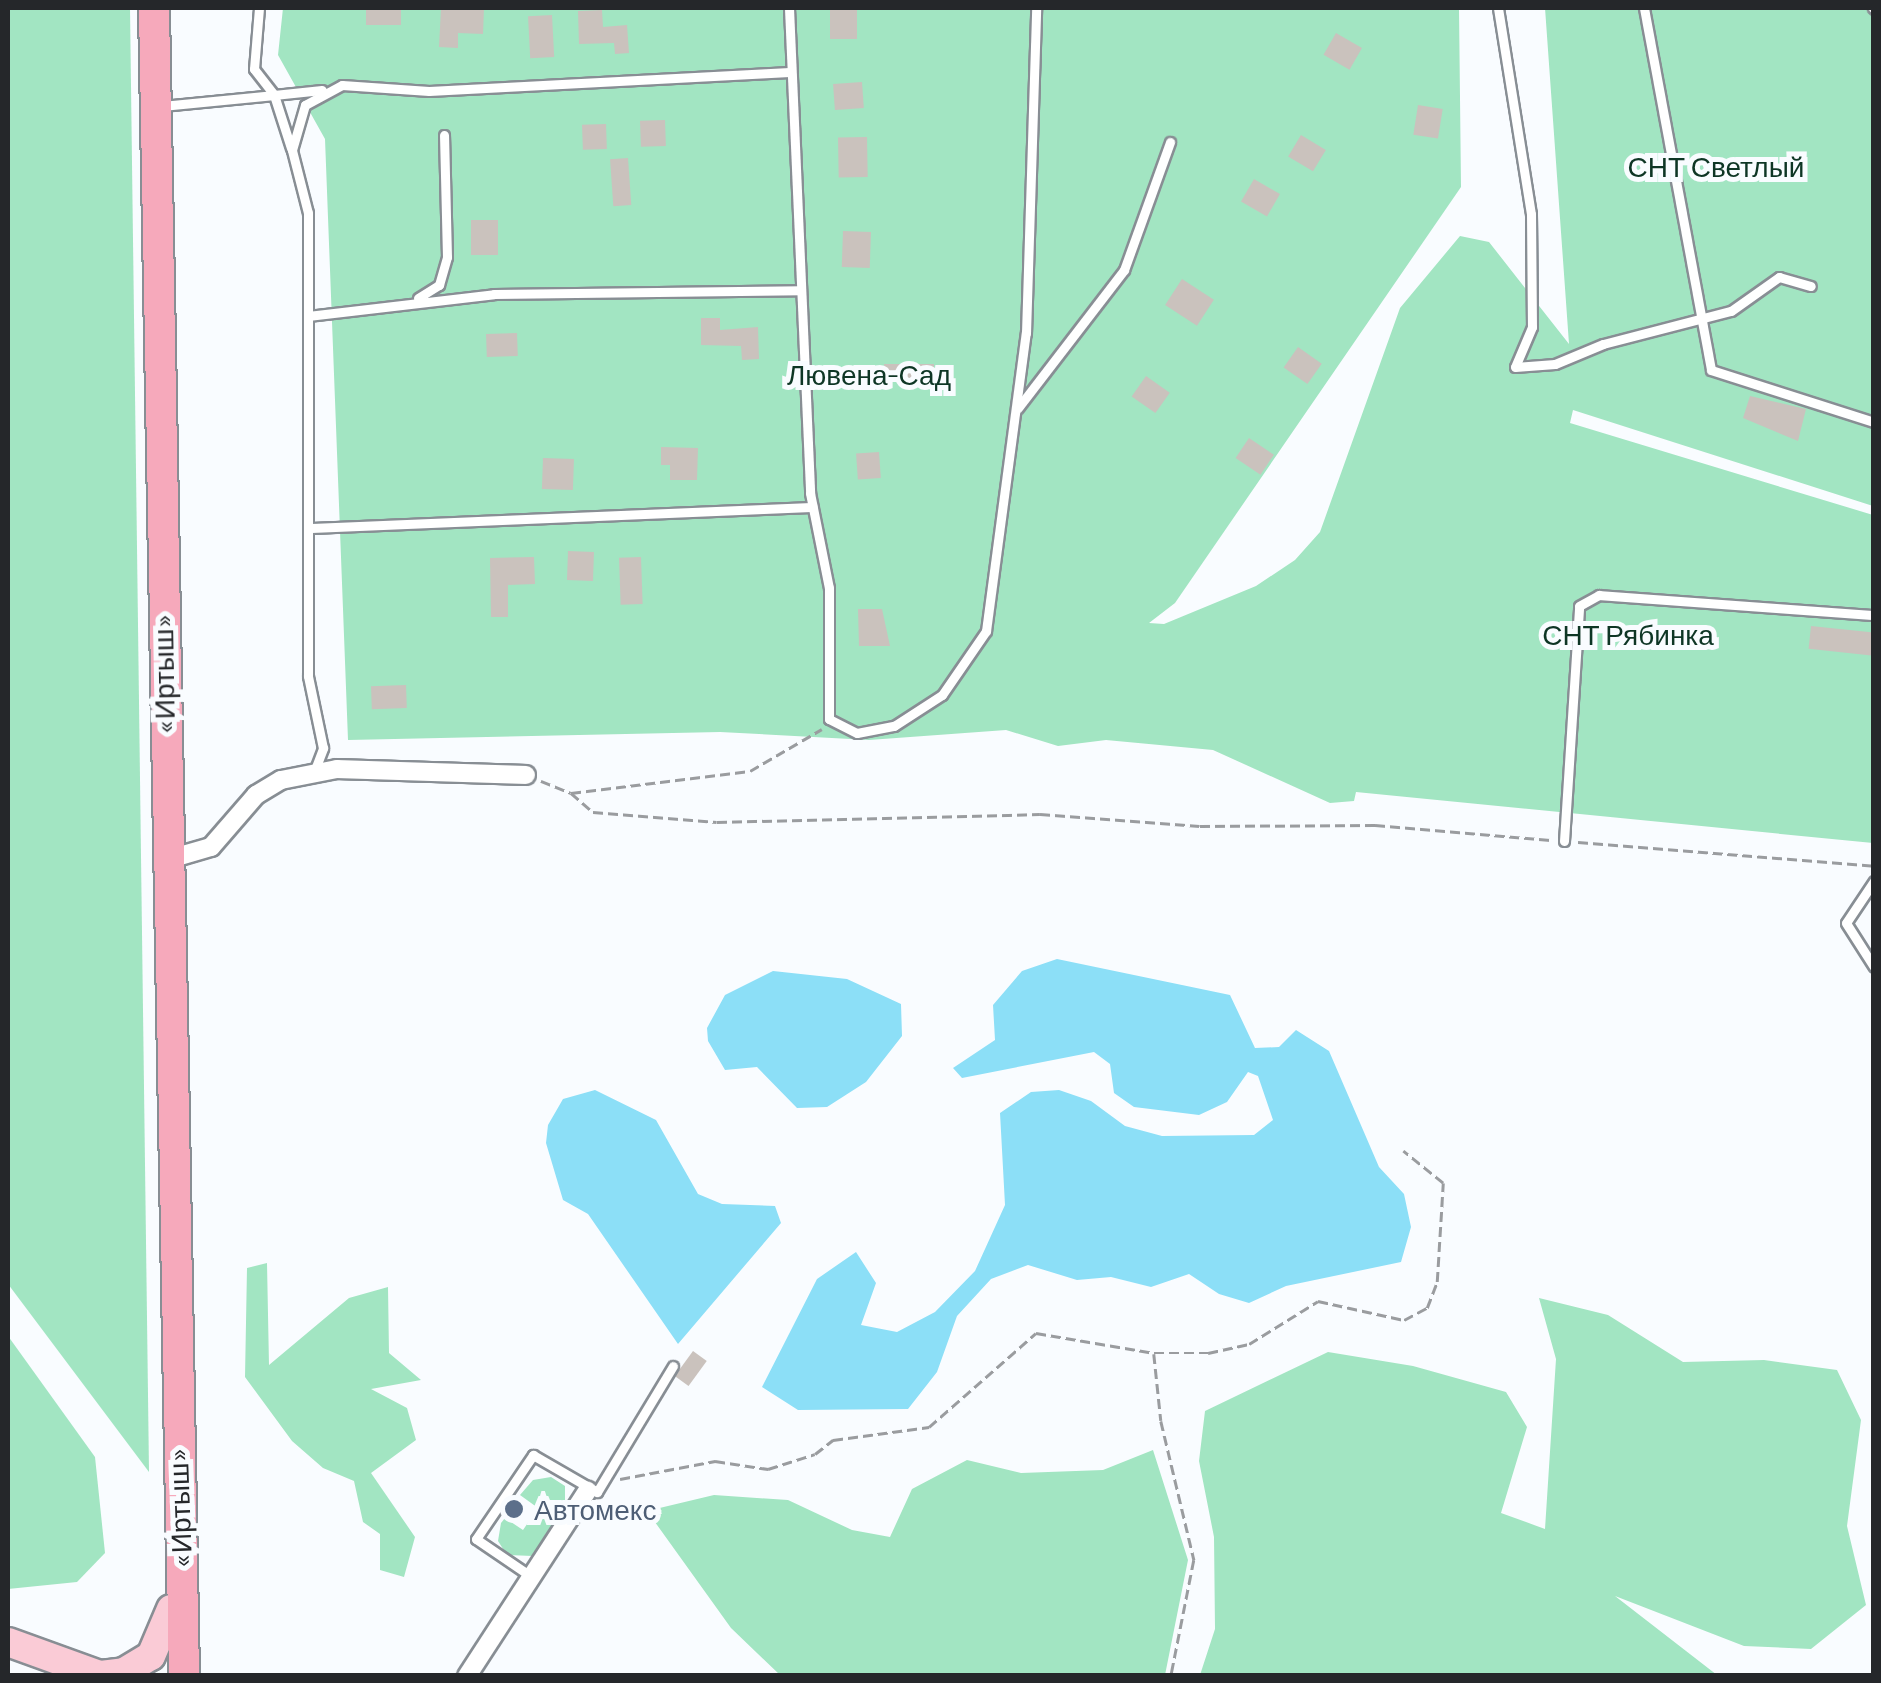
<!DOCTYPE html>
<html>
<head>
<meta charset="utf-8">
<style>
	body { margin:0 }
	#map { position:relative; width:1881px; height:1683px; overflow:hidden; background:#f9fcff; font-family:Barlow,sans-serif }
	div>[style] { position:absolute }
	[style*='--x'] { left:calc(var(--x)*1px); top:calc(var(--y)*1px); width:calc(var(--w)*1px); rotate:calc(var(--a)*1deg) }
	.green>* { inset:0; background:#a2e5c2 }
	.water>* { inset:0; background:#8cdff7 }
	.building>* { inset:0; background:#cac2bd; transform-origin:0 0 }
	.path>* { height:2.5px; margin-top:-1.25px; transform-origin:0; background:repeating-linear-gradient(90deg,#9a9c9f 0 10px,transparent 0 15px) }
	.roads { filter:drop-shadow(2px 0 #888e94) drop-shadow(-2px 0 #888e94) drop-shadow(0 2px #888e94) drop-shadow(0 -2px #888e94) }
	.lane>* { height:9px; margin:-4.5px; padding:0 4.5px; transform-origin:4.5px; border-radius:4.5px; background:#fff }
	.street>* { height:18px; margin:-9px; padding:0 9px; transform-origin:9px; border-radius:9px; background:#fff }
	.primary>* { height:28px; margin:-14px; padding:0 14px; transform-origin:14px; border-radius:14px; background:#facbd6 }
	.highway>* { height:30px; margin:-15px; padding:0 15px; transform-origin:15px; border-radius:15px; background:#f6a9bb }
	.dots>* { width:28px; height:28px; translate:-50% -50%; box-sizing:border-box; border:5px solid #f9fcff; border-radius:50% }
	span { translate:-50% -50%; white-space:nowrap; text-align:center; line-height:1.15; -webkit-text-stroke:10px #f9fcff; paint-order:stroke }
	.park-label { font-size:28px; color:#0e3625 }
	.street-label { font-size:28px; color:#25272a }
	.service-label { font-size:28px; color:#4e5e75 }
	.left { translate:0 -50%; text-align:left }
	.frame { position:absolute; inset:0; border:10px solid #25272a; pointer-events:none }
</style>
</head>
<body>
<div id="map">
	<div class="green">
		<div style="clip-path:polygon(8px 8px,130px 8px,149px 1472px,8px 1284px)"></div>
		<div style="clip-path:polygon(283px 8px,1459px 8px,1461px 187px,1175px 603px,1149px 623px,1164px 624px,1256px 586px,1295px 560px,1320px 532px,1400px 308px,1460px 236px,1489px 242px,1569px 344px,1545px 8px,1873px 8px,1873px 506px,1573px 410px,1570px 423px,1873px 515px,1873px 843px,1356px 792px,1354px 801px,1330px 803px,1213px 750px,1106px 740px,1058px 746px,1006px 730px,869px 740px,720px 732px,348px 740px,325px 139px,278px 55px)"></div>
		<div style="clip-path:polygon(267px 1263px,269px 1365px,349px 1298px,388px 1287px,389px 1353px,421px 1380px,371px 1389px,407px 1408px,416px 1440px,371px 1473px,415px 1537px,404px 1577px,380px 1570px,380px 1534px,363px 1522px,354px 1481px,323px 1468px,292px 1441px,245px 1377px,247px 1268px)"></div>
		<div style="clip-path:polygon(1539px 1298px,1608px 1315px,1683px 1362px,1764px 1360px,1837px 1370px,1861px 1420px,1847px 1526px,1866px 1605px,1811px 1649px,1744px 1646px,1615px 1596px,1717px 1675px,1200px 1675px,1215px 1629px,1214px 1537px,1199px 1461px,1205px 1411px,1328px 1352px,1413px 1366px,1506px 1392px,1527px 1427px,1501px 1513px,1545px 1529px,1556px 1359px)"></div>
		<div style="clip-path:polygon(8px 1336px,95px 1457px,105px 1553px,77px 1582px,8px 1589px)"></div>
		<div style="clip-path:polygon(1153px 1450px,1188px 1560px,1165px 1675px,780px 1675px,731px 1628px,647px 1511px,714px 1495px,788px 1500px,852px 1530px,890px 1537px,912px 1489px,967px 1460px,1021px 1473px,1103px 1470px)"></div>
		<div style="clip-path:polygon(551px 1477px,565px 1486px,565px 1512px,533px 1556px,507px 1555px,498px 1541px,501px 1523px,505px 1518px,523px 1530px,538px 1508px,520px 1495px,533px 1480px)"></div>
	</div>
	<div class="water">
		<div style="clip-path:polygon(1057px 959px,1230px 995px,1255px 1048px,1279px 1047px,1296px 1030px,1329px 1051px,1379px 1167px,1404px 1194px,1411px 1227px,1401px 1262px,1286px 1286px,1249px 1303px,1219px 1294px,1189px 1274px,1151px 1287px,1111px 1277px,1077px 1280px,1028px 1265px,991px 1279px,957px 1316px,937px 1372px,908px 1409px,798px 1410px,762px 1387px,817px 1279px,856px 1252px,876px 1283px,861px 1325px,897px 1332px,935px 1312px,975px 1271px,1005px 1205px,1000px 1113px,1031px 1092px,1059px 1090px,1091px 1101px,1125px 1126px,1162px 1136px,1254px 1135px,1273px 1120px,1258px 1076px,1248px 1072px,1227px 1102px,1199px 1115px,1134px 1107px,1114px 1093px,1110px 1064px,1094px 1052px,962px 1078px,953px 1068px,995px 1040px,993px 1005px,1022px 971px)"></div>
		<div style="clip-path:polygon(773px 971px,847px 979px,901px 1004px,902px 1036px,866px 1082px,827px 1107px,797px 1108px,757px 1067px,725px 1070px,708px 1041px,707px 1028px,725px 995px)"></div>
		<div style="clip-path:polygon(595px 1090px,656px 1120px,698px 1194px,722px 1204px,775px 1206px,781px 1223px,678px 1344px,588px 1214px,563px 1200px,546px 1143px,548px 1125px,563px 1099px)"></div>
	</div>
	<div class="building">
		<div style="left:366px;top:8px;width:35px;height:17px"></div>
		<div style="clip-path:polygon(441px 8px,484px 8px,483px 34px,458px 33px,458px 48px,439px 47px)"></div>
		<div style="left:830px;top:8px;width:27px;height:31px"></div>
		<div style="clip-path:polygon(602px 10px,603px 27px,627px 25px,629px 53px,615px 54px,614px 43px,579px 44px,578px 11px)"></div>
		<div style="left:552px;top:15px;width:42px;height:24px;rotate:87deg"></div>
		<div style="left:1336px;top:33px;width:30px;height:25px;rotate:30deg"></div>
		<div style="left:862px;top:82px;width:26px;height:29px;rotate:86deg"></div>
		<div style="left:1418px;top:105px;width:25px;height:30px;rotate:9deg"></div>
		<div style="left:665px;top:120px;width:26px;height:25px;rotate:88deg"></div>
		<div style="left:606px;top:124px;width:25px;height:24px;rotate:88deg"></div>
		<div style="left:1301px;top:135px;width:29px;height:25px;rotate:31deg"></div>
		<div style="left:867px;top:137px;width:40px;height:29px;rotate:89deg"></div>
		<div style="left:628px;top:158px;width:47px;height:18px;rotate:86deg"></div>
		<div style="left:1254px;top:179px;width:30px;height:26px;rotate:30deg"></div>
		<div style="left:471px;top:220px;width:27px;height:35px"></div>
		<div style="left:843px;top:231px;width:28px;height:36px;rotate:2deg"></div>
		<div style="left:1182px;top:279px;width:38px;height:31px;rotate:33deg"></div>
		<div style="clip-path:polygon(701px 318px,720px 318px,720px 330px,758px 327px,759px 359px,742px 360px,741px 346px,701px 345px)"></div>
		<div style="left:517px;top:333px;width:23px;height:31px;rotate:88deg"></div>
		<div style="left:1298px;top:347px;width:29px;height:25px;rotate:35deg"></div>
		<div style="left:934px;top:364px;width:17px;height:50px;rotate:90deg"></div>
		<div style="left:1146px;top:376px;width:29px;height:25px;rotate:35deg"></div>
		<div style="clip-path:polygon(1750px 396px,1806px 409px,1798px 441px,1743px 418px)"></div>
		<div style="left:1249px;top:438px;width:30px;height:24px;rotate:34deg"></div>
		<div style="clip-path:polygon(661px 447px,698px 448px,697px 480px,670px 480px,670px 465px,661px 465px)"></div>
		<div style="left:879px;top:452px;width:26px;height:23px;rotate:86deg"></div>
		<div style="left:543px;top:458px;width:31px;height:31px;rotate:2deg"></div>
		<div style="left:568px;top:551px;width:26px;height:29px;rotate:2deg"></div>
		<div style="clip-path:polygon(534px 557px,535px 584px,508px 585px,508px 617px,491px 617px,490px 558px)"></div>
		<div style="left:641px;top:557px;width:47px;height:22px;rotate:88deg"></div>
		<div style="clip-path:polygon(858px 609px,882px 609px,890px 646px,859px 646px)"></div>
		<div style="left:1811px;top:626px;width:63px;height:23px;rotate:6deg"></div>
		<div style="left:406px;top:685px;width:23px;height:35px;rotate:88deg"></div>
		<div style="left:693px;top:1351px;width:17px;height:31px;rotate:36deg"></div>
	</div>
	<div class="path">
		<div style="--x:541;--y:781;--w:32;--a:22"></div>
		<div style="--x:571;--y:793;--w:180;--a:-7"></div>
		<div style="--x:750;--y:771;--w:83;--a:-30.3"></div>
		<div style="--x:571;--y:793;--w:29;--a:41"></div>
		<div style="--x:593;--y:812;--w:124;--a:4.6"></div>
		<div style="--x:717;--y:822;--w:323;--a:-1.4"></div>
		<div style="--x:1040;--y:814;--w:160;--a:4.3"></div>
		<div style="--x:1200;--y:826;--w:175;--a:-0.3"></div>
		<div style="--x:1375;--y:825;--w:176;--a:4.9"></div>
		<div style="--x:1578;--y:842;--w:297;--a:4.6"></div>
		<div style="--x:1154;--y:1354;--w:67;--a:84"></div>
		<div style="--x:1161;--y:1421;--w:143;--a:76.6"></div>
		<div style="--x:1194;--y:1560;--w:118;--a:101.2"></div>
		<div style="--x:620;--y:1479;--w:97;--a:-10.7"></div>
		<div style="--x:715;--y:1461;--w:54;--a:8.6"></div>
		<div style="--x:768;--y:1469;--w:49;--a:-17.7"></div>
		<div style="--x:815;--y:1454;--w:23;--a:-38"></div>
		<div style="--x:833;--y:1440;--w:97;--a:-7.7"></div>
		<div style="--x:929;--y:1427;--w:142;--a:-41.3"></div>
		<div style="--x:1036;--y:1333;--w:120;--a:9.6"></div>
		<div style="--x:1154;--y:1353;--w:54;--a:0"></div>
		<div style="--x:1208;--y:1353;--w:42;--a:-12.4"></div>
		<div style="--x:1249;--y:1344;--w:81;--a:-31.9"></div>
		<div style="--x:1318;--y:1301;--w:88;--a:12.5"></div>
		<div style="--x:1404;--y:1320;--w:26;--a:-28"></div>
		<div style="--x:1427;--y:1308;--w:28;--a:-69"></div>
		<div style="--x:1437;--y:1282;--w:99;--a:-86.5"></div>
		<div style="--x:1443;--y:1183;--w:51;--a:-141.3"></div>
	</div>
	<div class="roads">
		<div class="lane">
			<div style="--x:259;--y:8;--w:61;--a:94.7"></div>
			<div style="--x:254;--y:69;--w:33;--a:52"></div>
			<div style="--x:274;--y:95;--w:48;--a:-5.9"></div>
			<div style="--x:789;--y:8;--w:485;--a:87.5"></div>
			<div style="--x:810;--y:493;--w:97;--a:78.7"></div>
			<div style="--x:829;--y:588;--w:131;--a:90"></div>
			<div style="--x:829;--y:719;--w:31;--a:27"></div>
			<div style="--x:857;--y:733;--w:38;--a:-11"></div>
			<div style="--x:894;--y:726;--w:57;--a:-32.9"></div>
			<div style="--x:942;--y:695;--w:78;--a:-55.5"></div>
			<div style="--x:986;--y:631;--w:301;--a:-82.4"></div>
			<div style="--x:1026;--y:333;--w:325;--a:-88.2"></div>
			<div style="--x:1498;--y:8;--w:209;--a:80.9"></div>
			<div style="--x:1531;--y:214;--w:113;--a:89.5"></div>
			<div style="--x:1532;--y:327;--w:43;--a:113"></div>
			<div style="--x:1515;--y:367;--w:40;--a:-4.3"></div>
			<div style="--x:1555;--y:364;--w:52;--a:-22.6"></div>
			<div style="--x:1603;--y:344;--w:132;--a:-14.5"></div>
			<div style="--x:1731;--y:311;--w:59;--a:-35.3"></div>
			<div style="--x:1779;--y:277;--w:33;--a:16"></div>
			<div style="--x:1644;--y:8;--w:368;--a:79.5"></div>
			<div style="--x:1711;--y:370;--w:171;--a:17.7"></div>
			<div style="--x:1873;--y:8;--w:1;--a:45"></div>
			<div style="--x:162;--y:106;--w:113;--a:-5.6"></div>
			<div style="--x:274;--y:95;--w:56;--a:72.2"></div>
			<div style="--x:418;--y:298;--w:25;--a:-32"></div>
			<div style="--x:439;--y:285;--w:29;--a:-74"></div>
			<div style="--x:447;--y:257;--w:122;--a:-91.4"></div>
			<div style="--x:308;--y:316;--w:187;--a:-6.7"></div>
			<div style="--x:494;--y:294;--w:307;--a:-0.7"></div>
			<div style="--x:1018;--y:408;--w:174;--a:-52.5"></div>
			<div style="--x:1124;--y:270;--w:136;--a:-70.2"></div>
			<div style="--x:310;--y:528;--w:503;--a:-2.39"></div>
			<div style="--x:314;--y:772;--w:26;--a:-69"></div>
			<div style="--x:323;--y:748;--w:74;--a:-101.8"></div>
			<div style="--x:308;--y:676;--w:463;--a:-90"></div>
			<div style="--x:308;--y:213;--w:65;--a:-104.3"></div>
			<div style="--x:292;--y:150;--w:47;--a:-73.9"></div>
			<div style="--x:305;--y:105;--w:42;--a:-28.4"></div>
			<div style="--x:342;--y:85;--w:87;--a:3.9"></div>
			<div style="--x:429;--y:91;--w:361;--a:-3"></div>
			<div style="--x:1564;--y:841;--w:235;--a:-86.3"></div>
			<div style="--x:1579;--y:606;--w:23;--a:-29"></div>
			<div style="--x:1599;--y:595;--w:276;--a:4.2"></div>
			<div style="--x:1874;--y:881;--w:50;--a:123.7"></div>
			<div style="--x:1846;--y:923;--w:52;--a:57.5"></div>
			<div style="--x:529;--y:1575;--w:64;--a:-145.8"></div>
			<div style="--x:476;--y:1539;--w:102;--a:-55.8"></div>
			<div style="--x:533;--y:1455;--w:74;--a:30"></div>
			<div style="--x:597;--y:1492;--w:147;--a:-58.9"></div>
		</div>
		<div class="street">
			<div style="--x:166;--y:860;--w:47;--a:-16.1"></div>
			<div style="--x:211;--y:847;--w:69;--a:-49.1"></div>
			<div style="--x:256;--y:795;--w:29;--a:-31"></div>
			<div style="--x:281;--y:780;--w:57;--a:-11.1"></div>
			<div style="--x:337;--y:769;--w:189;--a:1.8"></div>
			<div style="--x:467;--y:1676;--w:221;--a:-57"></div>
		</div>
		<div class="primary">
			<div style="--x:8;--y:1642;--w:100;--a:19.9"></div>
			<div style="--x:101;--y:1675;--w:23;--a:-7"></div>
			<div style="--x:124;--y:1672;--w:31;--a:-31"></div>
			<div style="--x:151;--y:1656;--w:51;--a:-66.9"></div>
		</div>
		<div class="highway">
			<div style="--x:154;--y:8;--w:1668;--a:88.97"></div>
		</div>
	</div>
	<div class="dots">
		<div style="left:514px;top:1509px;background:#5c6f8a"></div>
	</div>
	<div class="park-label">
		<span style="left:1716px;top:166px">СНТ Светлый</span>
		<span style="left:869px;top:374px">Лювена-Сад</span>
		<span style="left:1628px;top:634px">СНТ Рябинка</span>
	</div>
	<div class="street-label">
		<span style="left:163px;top:674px;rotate:-91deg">«Иртыш»</span>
		<span style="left:179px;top:1508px;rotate:-92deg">«Иртыш»</span>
	</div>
	<div class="service-label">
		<span class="left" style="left:534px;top:1509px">Автомекс</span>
	</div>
	<div class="frame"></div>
</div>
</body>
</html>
